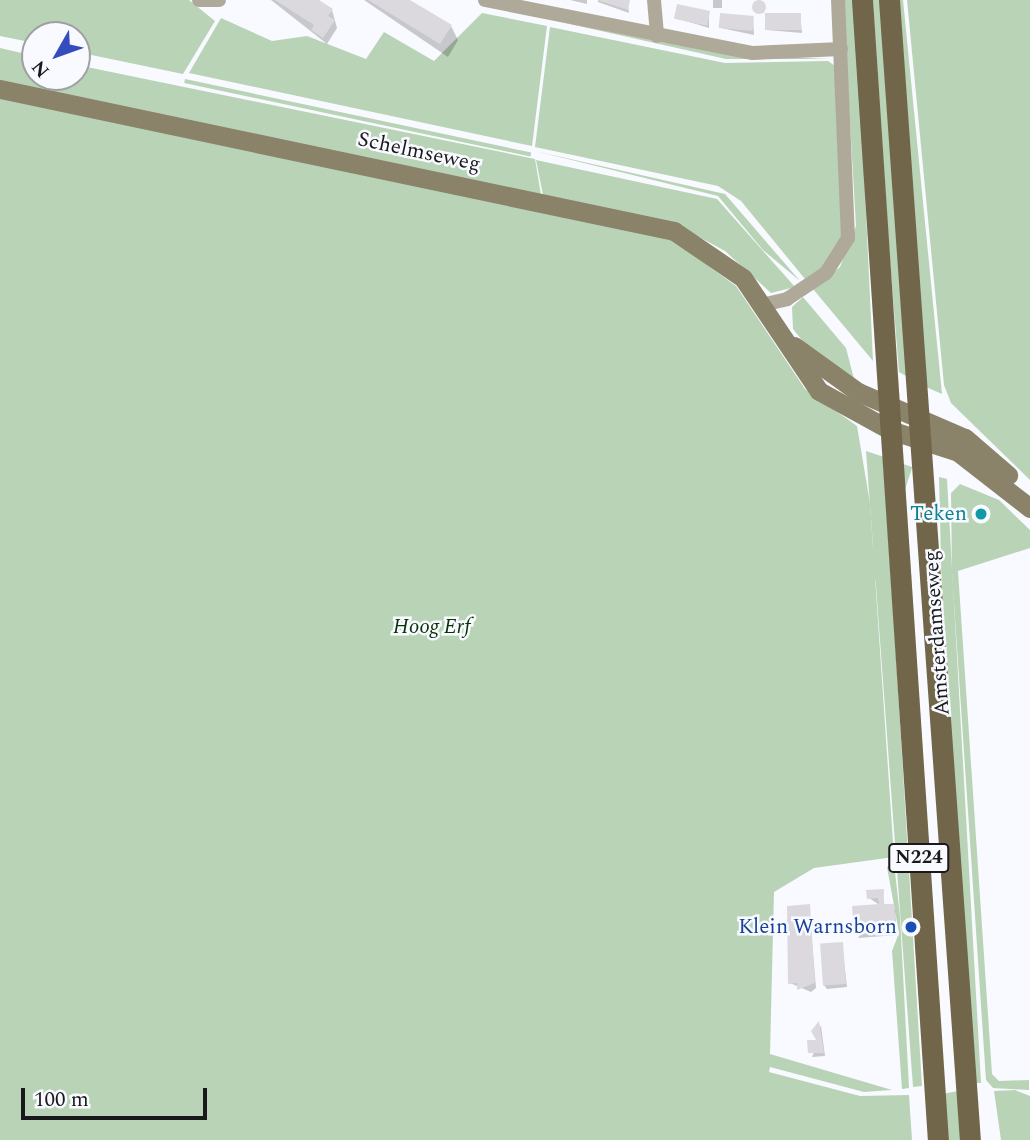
<!DOCTYPE html>
<html>
<head>
<meta charset="utf-8">
<style>
	body { margin:0 }
	#map { position:relative; width:1030px; height:1140px; overflow:hidden; background:#f8faff; font-family:Spectral,serif }
	div>[style] { position:absolute }
	[style*='--x'] { left:calc(var(--x)*1px); top:calc(var(--y)*1px); width:calc(var(--w)*1px); rotate:calc(var(--a)*1deg) }
	.green>* { inset:0; background:#b9d3b7; transform-origin:0 0 }
	.shadow>* { inset:0; background:#0003; transform-origin:0 0 }
	.building>* { inset:0; background:#dcd9de; transform-origin:0 0 }
	.round { border-radius:50% }
	.minor>* { height:14px; margin:-7px; padding:0 7px; transform-origin:7px; border-radius:7px; background:#afa999 }
	.secondary>* { height:19px; margin:-9.5px; padding:0 9.5px; transform-origin:9.5px; border-radius:9.5px; background:#8b826a }
	.primary>* { height:21px; margin:-10.5px; padding:0 10.5px; transform-origin:10.5px; border-radius:10.5px; background:#716649 }
	.dots>* { width:19px; height:19px; translate:-50% -50%; box-sizing:border-box; border:4px solid #f8faff; border-radius:50% }
	span { translate:-50% -50%; white-space:nowrap; text-align:center; line-height:1.15; -webkit-text-stroke:5px #f8faff; paint-order:stroke }
	.shield-label span { padding:2px 5px; background:#f8faff; border:2px solid; border-radius:5px; -webkit-text-stroke-width:0 }
	.shield-label { font-size:19px; color:#19191b; font-weight:700 }
	.street-label { font-size:21px; color:#19191b }
	.culture-label { font-size:21px; color:#0d838f }
	.right { translate:-100% -50%; text-align:right }
	.park-label { font-size:21px; color:#093308; font-style:italic }
	.transit-label { font-size:21px; color:#164399 }
	.north { position:absolute; left:21px; top:21px; width:70px; height:70px; box-sizing:border-box; background:#f8faff; border:2px solid #9fa0a4; border-radius:50%; rotate:230deg; font-size:19px; font-weight:700; line-height:28px; text-align:center; color:#19191b }
	.north::after { content:''; display:block; margin:auto; width:24px; height:32px; background:#354cbe; clip-path:polygon(50% 0,100% 100%,50% 72%,0 100%) }
	.scale { position:absolute; left:21px; top:1088px; width:186px; height:32px; box-sizing:border-box; border:4px solid #19191b; border-top:0; padding-left:9px; font-size:21px; line-height:24px; white-space:nowrap; color:#19191b; -webkit-text-stroke:5px #f8faff; paint-order:stroke }
</style>
</head>
<body>
<div id="map">
	<div class="green">
		<div style="clip-path:polygon(0 0,189px 0,215px 21px,183px 74px,77px 52px,77px 35px,35px 35px,35px 43px,0 36px)"></div>
		<div style="clip-path:polygon(843px 0,856px 0,873px 361px,813px 289px,840px 267px,856px 226px)"></div>
		<div style="clip-path:polygon(869px 0,881px 0,908px 377px,899px 372px)"></div>
		<div style="clip-path:polygon(895px 0,903px 0,942px 394px,926px 387px)"></div>
		<div style="clip-path:polygon(907px 0,1030px 0,1030px 480px,951px 403px,944px 385px)"></div>
		<div style="clip-path:polygon(482px 13px,547px 26px,532px 146px,189px 73px,221px 18px,272px 41px,307px 36px,366px 59px,384px 32px,434px 61px)"></div>
		<div style="clip-path:polygon(552px 20px,728px 55px,829px 59px,726px 59px)"></div>
		<div style="clip-path:polygon(550px 27px,725px 63px,828px 61px,838px 68px,845px 229px,826px 265px,805px 279px,741px 201px,718px 186px,535px 147px)"></div>
		<div style="clip-path:polygon(0 48px,35px 56px,35px 77px,77px 77px,77px 65px,535px 159px,541px 195px,0 83px)"></div>
		<div style="left:185px;top:79px;width:354px;height:4px;rotate:12deg"></div>
		<div style="clip-path:polygon(0 95px,671px 239px,736px 286px,805px 389px,857px 426px,870px 503px,894px 857px,814px 868px,774px 892px,770px 1054px,892px 1090px,864px 1092px,770px 1067px,769px 1072px,860px 1096px,909px 1095px,912px 1140px,0 1140px)"></div>
		<div style="clip-path:polygon(535px 151px,725px 194px,800px 281px,763px 250px,718px 196px)"></div>
		<div style="clip-path:polygon(536px 160px,717px 199px,795px 287px,771px 293px,725px 251px,679px 226px,543px 195px)"></div>
		<div style="clip-path:polygon(803px 297px,846px 348px,854px 379px,809px 349px,793px 329px,792px 307px)"></div>
		<div style="clip-path:polygon(866px 451px,884px 457px,922px 1086px,913px 1087px)"></div>
		<div style="left:900px;top:463px;width:13px;height:623px;rotate:18deg"></div>
		<div style="clip-path:polygon(939px 477px,947px 479px,981px 1083px,973px 1083px,943px 645px)"></div>
		<div style="clip-path:polygon(960px 484px,999px 500px,1030px 530px,1030px 548px,958px 571px,992px 1074px,999px 1081px,1029px 1080px,1029px 1090px,993px 1088px,986px 1080px,952px 573px,951px 493px)"></div>
		<div style="clip-path:polygon(894px 863px,900px 916px,909px 1088px,902px 1089px,892px 951px,899px 933px,887px 867px)"></div>
		<div style="clip-path:polygon(1015px 1090px,1030px 1096px,1030px 1140px,1001px 1140px,994px 1091px)"></div>
		<div style="clip-path:polygon(958px 1091px,963px 1140px,945px 1140px,942px 1094px)"></div>
	</div>
	<div class="shadow">
		<div style="clip-path:polygon(271px 0,312px 0,332px 10px,337px 28px,327px 44px)"></div>
		<div style="clip-path:polygon(364px 0,407px 0,451px 26px,458px 40px,448px 57px)"></div>
		<div style="clip-path:polygon(570px 0,587px 0,587px 4px)"></div>
		<div style="clip-path:polygon(627px 0,629px 13px,598px 2px,598px 0)"></div>
		<div style="left:713px;top:0;width:9px;height:8px"></div>
		<div style="clip-path:polygon(759px 0,764px 13px,756px 12px)"></div>
		<div style="clip-path:polygon(709px 12px,709px 28px,676px 18px)"></div>
		<div style="clip-path:polygon(800px 14px,802px 33px,767px 30px)"></div>
		<div style="clip-path:polygon(753px 18px,754px 35px,721px 28px)"></div>
		<div style="clip-path:polygon(883px 891px,884px 906px,895px 909px,897px 935px,858px 938px,881px 906px,869px 898px)"></div>
		<div style="clip-path:polygon(809px 906px,816px 988px,811px 992px,790px 983px)"></div>
		<div style="clip-path:polygon(842px 944px,847px 987px,827px 989px,824px 985px)"></div>
		<div style="clip-path:polygon(821px 1026px,825px 1056px,812px 1057px,819px 1041px,813px 1032px)"></div>
	</div>
	<div class="building">
		<div style="clip-path:polygon(275px 0,319px 0,333px 9px,328px 16px,335px 20px,323px 38px,311px 30px,314px 25px)"></div>
		<div style="clip-path:polygon(368px 0,410px 0,452px 25px,440px 44px)"></div>
		<div style="clip-path:polygon(597px 0,630px 0,628px 10px)"></div>
		<div class="round" style="left:752px;top:0;width:14px;height:14px"></div>
		<div style="left:677px;top:4px;width:34px;height:15px;rotate:12deg"></div>
		<div style="left:720px;top:13px;width:34px;height:15px;rotate:5deg"></div>
		<div style="left:801px;top:13px;width:17px;height:36px;rotate:90deg"></div>
		<div style="clip-path:polygon(884px 889px,883px 904px,894px 904px,896px 932px,854px 934px,852px 906px,879px 904px,878px 898px,867px 899px,866px 890px)"></div>
		<div style="clip-path:polygon(810px 904px,815px 983px,797px 990px,797px 983px,788px 984px,787px 906px)"></div>
		<div style="left:843px;top:942px;width:42px;height:23px;rotate:86deg"></div>
		<div style="clip-path:polygon(819px 1021px,824px 1053px,808px 1053px,807px 1040px,816px 1040px,811px 1031px)"></div>
	</div>
	<div class="minor">
		<div style="--x:199;--y:0;--w:20;--a:0"></div>
		<div style="--x:485;--y:0;--w:273;--a:11.2"></div>
		<div style="--x:753;--y:53;--w:88;--a:-2.6"></div>
		<div style="--x:654;--y:0;--w:36;--a:85"></div>
		<div style="--x:762;--y:305;--w:26;--a:-13"></div>
		<div style="--x:787;--y:299;--w:47;--a:-33.7"></div>
		<div style="--x:826;--y:273;--w:41;--a:-57.8"></div>
		<div style="--x:848;--y:238;--w:238;--a:-92.4"></div>
	</div>
	<div class="secondary">
		<div style="--x:0;--y:89;--w:689;--a:11.9"></div>
		<div style="--x:674;--y:231;--w:83;--a:34.3"></div>
		<div style="--x:743;--y:278;--w:136;--a:56.1"></div>
		<div style="--x:819;--y:391;--w:81;--a:28.8"></div>
		<div style="--x:890;--y:430;--w:71;--a:17.9"></div>
		<div style="--x:958;--y:452;--w:91;--a:37.9"></div>
		<div style="--x:794;--y:346;--w:79;--a:35.7"></div>
		<div style="--x:858;--y:392;--w:116;--a:23.3"></div>
		<div style="--x:965;--y:438;--w:57;--a:40.7"></div>
	</div>
	<div class="primary">
		<div style="--x:862;--y:0;--w:1143;--a:86.19"></div>
		<div style="--x:889;--y:0;--w:1143;--a:85.94"></div>
	</div>
	<div class="dots">
		<div style="left:981px;top:514px;background:#0f9aa8"></div>
		<div style="left:911px;top:927px;background:#1a4fb4"></div>
	</div>
	<div class="shield-label">
		<span style="left:919px;top:858px">N224</span>
	</div>
	<div class="street-label">
		<span style="left:419px;top:152px;rotate:12deg">Schelmseweg</span>
		<span style="left:937px;top:633px;rotate:-94deg">Amsterdamseweg</span>
	</div>
	<div class="culture-label">
		<span class="right" style="left:967px;top:514px">Teken</span>
	</div>
	<div class="park-label">
		<span style="left:432px;top:627px">Hoog Erf</span>
	</div>
	<div class="transit-label">
		<span class="right" style="left:897px;top:927px">Klein Warnsborn</span>
	</div>
	<div class="north">N</div>
	<div class="scale">100 m</div>
</div>
</body>
</html>
